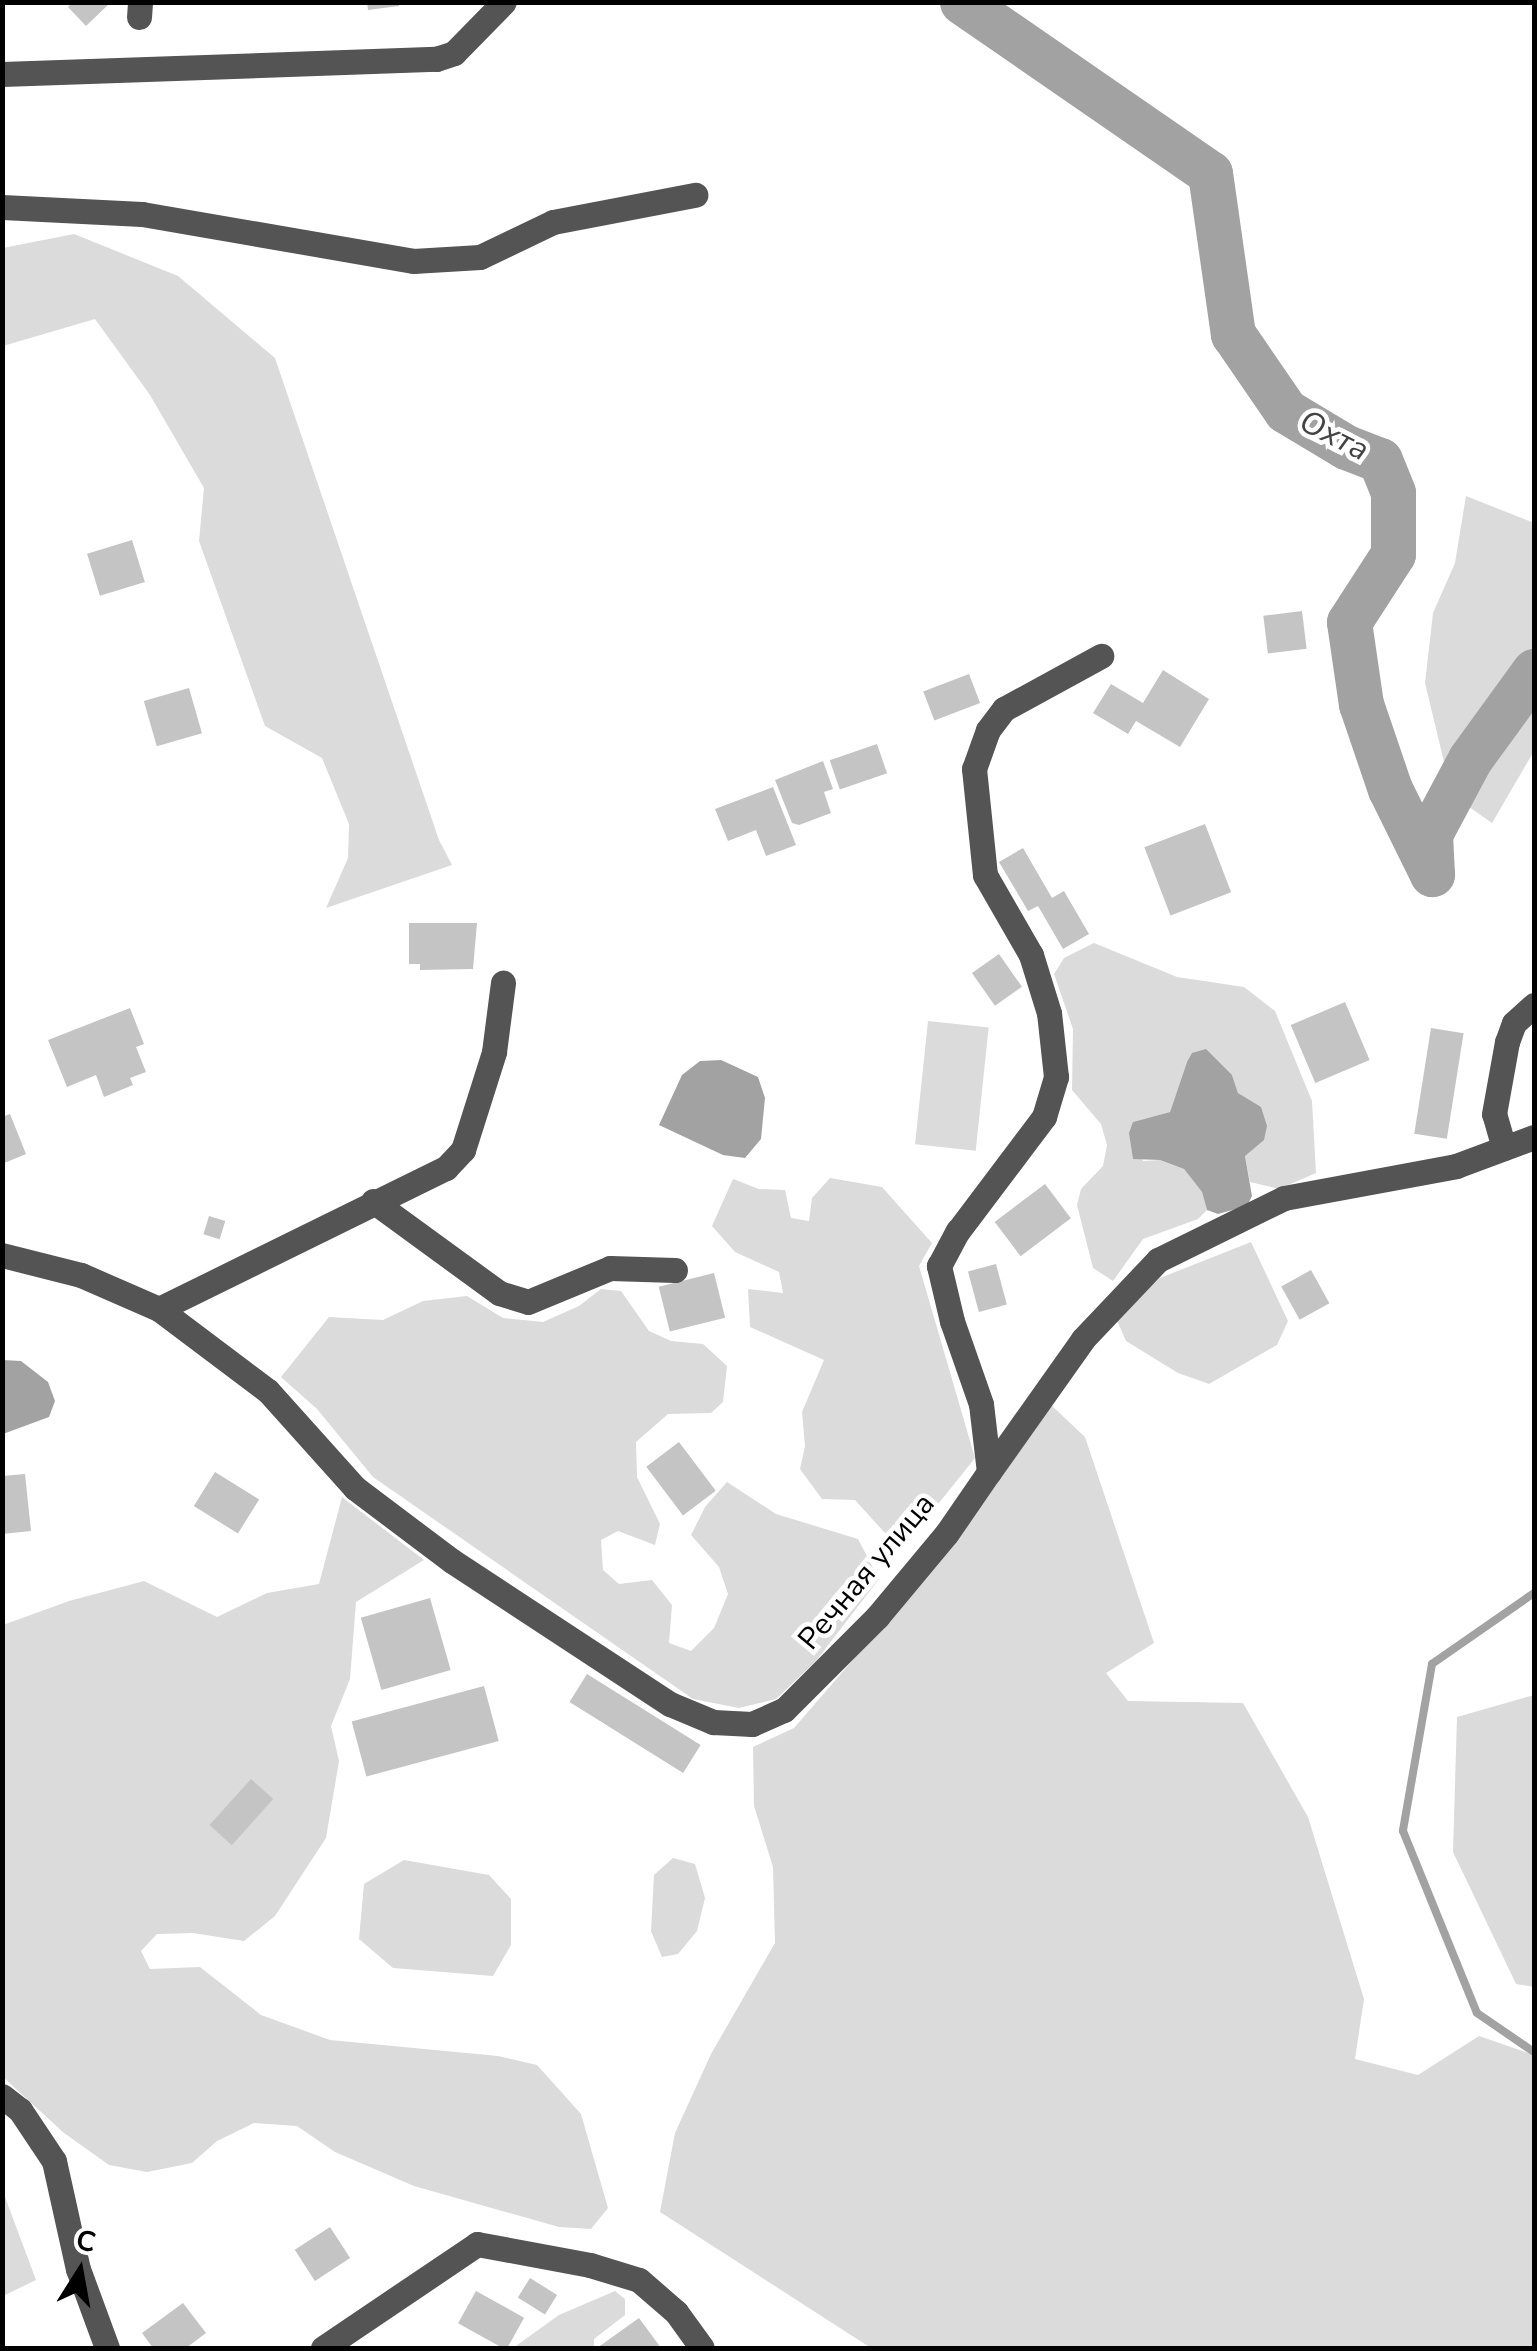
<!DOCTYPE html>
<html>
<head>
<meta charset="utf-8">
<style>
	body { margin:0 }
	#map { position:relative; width:1537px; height:2351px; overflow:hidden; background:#fff; font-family:"Nunito Sans",sans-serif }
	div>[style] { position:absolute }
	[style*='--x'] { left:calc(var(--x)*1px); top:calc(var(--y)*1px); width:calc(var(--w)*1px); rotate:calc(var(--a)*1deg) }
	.green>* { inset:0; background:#dbdbdb; transform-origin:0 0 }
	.water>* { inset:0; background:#a2a2a2 }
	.stream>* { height:8px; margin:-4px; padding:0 4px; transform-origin:4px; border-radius:4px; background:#a2a2a2 }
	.river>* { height:45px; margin:-22.5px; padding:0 22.5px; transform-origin:22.5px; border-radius:22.5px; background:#a2a2a2 }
	.building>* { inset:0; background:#c4c4c4; transform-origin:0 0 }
	.minor>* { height:25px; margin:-12.5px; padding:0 12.5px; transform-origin:12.5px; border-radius:12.5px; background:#545454 }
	span { translate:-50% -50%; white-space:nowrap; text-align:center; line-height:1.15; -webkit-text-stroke:9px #fff; paint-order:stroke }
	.street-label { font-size:30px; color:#000 }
	.water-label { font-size:32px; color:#434343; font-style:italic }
	.frame { position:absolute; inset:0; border:5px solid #000; pointer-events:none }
	.north { position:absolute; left:30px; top:2221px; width:100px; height:100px; -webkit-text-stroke:8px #fff; paint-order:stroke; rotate:11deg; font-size:28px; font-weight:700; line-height:40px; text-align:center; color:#000 }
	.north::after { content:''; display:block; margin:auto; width:35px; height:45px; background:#000; clip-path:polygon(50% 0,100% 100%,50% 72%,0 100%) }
</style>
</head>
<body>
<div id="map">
	<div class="green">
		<div style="clip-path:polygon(74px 234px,178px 276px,275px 358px,439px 840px,452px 865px,326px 908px,348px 858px,349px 824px,322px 758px,265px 726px,199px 541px,204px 488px,150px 395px,95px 319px,3px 346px,3px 248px)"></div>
		<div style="clip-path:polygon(1466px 496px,1534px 523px,1534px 751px,1492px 823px,1452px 795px,1425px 683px,1433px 613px,1455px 563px)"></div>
		<div style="clip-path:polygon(1094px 943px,1177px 977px,1244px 987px,1275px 1011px,1312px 1101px,1316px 1173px,1279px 1189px,1250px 1182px,1245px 1156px,1261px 1108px,1238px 1093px,1232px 1075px,1187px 1062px,1170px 1112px,1133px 1122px,1143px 1161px,1160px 1160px,1184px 1169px,1202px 1192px,1207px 1210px,1198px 1219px,1143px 1239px,1113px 1281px,1093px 1268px,1077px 1205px,1081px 1189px,1103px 1166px,1107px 1145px,1101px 1124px,1072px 1090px,1073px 1029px,1054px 974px,1064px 958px)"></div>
		<div style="left:928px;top:1021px;width:61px;height:124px;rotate:6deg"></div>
		<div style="clip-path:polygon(830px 1178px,882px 1187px,932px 1243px,919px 1266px,975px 1458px,906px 1544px,884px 1532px,855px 1500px,822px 1499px,800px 1469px,805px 1446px,802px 1412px,824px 1360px,750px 1327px,748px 1289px,783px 1293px,779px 1272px,735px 1252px,712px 1226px,733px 1179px,759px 1189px,785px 1190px,791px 1218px,809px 1221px,812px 1198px)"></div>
		<div style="clip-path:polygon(1251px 1242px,1288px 1321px,1277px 1345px,1209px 1384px,1178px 1373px,1126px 1341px,1116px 1318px,1160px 1278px)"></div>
		<div style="clip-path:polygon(601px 1289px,621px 1291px,649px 1331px,671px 1341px,703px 1344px,727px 1366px,723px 1402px,711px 1413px,668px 1414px,636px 1442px,637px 1477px,660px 1524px,655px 1545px,618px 1531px,601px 1540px,603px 1570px,619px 1584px,652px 1580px,672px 1605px,669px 1643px,691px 1651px,714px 1628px,728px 1594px,719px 1567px,691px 1535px,705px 1507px,727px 1482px,776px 1514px,858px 1539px,879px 1579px,816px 1661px,776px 1699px,739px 1708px,693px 1699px,373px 1477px,317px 1409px,281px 1377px,329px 1317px,383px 1320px,423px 1301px,467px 1296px,503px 1318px,543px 1322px,579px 1306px)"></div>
		<div style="clip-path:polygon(1050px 1404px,1085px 1437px,1154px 1643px,1106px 1673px,1128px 1701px,1243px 1703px,1308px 1817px,1364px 1999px,1355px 2059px,1418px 2075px,1479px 2036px,1534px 2055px,1534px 2348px,871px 2348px,660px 2212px,675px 2133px,711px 2054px,775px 1943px,773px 1867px,754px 1806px,753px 1747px,794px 1728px,947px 1551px)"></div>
		<div style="clip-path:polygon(342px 1497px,424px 1560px,356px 1602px,350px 1679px,331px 1726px,339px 1761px,326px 1838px,275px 1916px,244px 1941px,193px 1933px,157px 1934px,141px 1951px,150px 1969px,200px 1967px,261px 2015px,330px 2040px,498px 2056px,537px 2065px,581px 2114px,608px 2208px,591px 2229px,559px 2227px,414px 2186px,335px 2152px,297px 2126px,254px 2123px,217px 2141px,192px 2163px,147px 2172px,109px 2165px,64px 2133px,3px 2077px,3px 1625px,69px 1601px,144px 1581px,217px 1617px,267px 1593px,319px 1584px)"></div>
		<div style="clip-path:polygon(1534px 1695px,1534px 1987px,1516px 1984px,1453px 1852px,1457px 1717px)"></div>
		<div style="clip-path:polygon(673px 1858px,695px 1864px,705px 1898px,697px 1931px,678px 1954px,662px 1957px,651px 1931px,654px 1875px)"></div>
		<div style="clip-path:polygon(404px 1860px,489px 1875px,511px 1899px,511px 1945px,493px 1976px,393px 1968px,359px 1939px,364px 1884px)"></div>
		<div style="clip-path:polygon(2px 2189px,36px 2280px,3px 2296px,2px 2296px)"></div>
		<div style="clip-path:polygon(615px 2291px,625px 2299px,625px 2315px,594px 2339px,594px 2348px,513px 2348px,559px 2315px)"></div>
	</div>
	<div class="water">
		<div style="clip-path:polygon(1206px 1049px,1232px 1075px,1238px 1093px,1261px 1107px,1267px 1126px,1264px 1140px,1245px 1156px,1252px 1196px,1247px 1206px,1218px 1214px,1207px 1210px,1202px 1192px,1184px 1169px,1160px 1160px,1133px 1159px,1129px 1133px,1133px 1122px,1170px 1112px,1187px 1062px,1192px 1053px)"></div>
		<div style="clip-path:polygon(721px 1060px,758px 1077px,765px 1098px,761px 1139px,745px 1158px,723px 1155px,659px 1125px,682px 1075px,700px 1061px)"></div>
		<div style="clip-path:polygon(3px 1360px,21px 1361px,48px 1382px,55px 1401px,49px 1417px,3px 1434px)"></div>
	</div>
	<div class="stream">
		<div style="--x:1534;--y:1593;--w:124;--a:145.2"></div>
		<div style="--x:1432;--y:1664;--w:169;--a:99.9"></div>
		<div style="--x:1403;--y:1831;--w:196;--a:67.9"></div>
		<div style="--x:1477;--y:2013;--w:69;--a:34.4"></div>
	</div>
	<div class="river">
		<div style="--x:962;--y:2;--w:301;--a:34.6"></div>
		<div style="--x:1210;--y:173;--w:163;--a:81.9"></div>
		<div style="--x:1233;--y:334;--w:93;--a:55.5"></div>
		<div style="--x:1286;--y:411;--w:70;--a:31"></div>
		<div style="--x:1346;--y:447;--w:36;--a:21"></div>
		<div style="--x:1380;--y:460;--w:35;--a:68"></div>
		<div style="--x:1393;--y:493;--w:61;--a:90"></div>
		<div style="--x:1393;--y:554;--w:81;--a:122.9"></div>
		<div style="--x:1349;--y:622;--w:83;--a:81.7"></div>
		<div style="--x:1361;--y:704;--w:90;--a:71.2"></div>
		<div style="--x:1390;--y:789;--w:95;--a:63.7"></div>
		<div style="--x:1432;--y:874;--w:40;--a:-92.9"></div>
		<div style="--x:1430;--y:834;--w:85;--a:-61.9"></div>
		<div style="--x:1470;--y:759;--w:109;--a:-54"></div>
	</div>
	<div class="building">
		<div style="clip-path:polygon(73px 2px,111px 2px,86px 26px,68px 7px)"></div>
		<div style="clip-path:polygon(367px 2px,399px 2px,399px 6px,368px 10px)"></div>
		<div style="left:132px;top:540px;width:44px;height:47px;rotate:73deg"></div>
		<div style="left:1302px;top:611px;width:38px;height:39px;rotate:83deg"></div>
		<div style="clip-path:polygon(1163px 670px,1209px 699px,1180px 747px,1136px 721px,1128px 734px,1093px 713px,1111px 684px,1143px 703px)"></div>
		<div style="left:969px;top:674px;width:31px;height:49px;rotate:69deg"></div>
		<div style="left:189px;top:688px;width:47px;height:47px;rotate:74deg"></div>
		<div style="left:877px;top:744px;width:31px;height:50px;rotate:71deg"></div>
		<div style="clip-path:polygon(823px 761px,833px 789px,824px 792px,831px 813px,799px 825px,792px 823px,775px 780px)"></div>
		<div style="clip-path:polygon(773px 787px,796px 845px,766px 856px,756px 830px,728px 841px,715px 809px)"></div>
		<div style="left:1205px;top:824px;width:73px;height:65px;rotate:69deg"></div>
		<div style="clip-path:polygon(1023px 848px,1052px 898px,1064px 891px,1089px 934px,1063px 949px,1038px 906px,1028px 911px,999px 862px)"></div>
		<div style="clip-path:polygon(409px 923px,477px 923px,473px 969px,420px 970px,420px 964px,409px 964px)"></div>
		<div style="left:999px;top:954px;width:40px;height:33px;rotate:55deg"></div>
		<div style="left:1345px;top:1002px;width:63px;height:59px;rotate:67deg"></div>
		<div style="clip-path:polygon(130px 1008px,144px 1044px,136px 1047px,146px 1072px,130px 1078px,133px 1085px,104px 1097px,96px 1075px,67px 1087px,48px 1040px)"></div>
		<div style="left:1431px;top:1028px;width:33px;height:107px;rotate:9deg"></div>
		<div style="clip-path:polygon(10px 1114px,26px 1154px,2px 1164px,2px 1117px)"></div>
		<div style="left:1045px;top:1184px;width:43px;height:63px;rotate:53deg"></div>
		<div style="left:209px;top:1216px;width:17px;height:19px;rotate:17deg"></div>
		<div style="left:996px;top:1264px;width:42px;height:29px;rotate:75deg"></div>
		<div style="left:1311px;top:1270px;width:38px;height:34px;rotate:61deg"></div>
		<div style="left:714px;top:1273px;width:46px;height:57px;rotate:76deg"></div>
		<div style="left:679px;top:1442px;width:61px;height:41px;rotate:53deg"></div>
		<div style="left:215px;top:1472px;width:52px;height:40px;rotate:32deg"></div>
		<div style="clip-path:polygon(25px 1474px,31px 1531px,2px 1534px,2px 1476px)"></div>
		<div style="left:430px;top:1598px;width:75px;height:72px;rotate:74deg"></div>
		<div style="left:587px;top:1674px;width:134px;height:33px;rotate:32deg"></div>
		<div style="left:484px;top:1686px;width:57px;height:137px;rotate:75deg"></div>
		<div style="left:251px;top:1779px;width:30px;height:62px;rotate:42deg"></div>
		<div style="left:330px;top:2227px;width:37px;height:42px;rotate:57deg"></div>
		<div style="left:530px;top:2278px;width:32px;height:23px;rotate:32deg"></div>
		<div style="left:476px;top:2291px;width:55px;height:37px;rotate:29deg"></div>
		<div style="clip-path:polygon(183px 2303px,206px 2333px,186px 2348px,153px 2348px,142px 2333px)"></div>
		<div style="clip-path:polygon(639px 2318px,661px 2348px,597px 2348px)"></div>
	</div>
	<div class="minor">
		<div style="--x:139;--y:17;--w:15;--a:-86"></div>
		<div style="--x:2;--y:74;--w:434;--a:-2"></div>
		<div style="--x:436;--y:59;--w:19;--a:-18"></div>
		<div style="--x:454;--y:53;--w:71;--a:-45.6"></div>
		<div style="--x:2;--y:207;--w:140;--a:2.9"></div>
		<div style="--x:142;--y:214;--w:275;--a:9.8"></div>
		<div style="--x:413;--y:261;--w:67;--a:-3.4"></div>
		<div style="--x:480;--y:257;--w:81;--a:-25.6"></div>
		<div style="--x:553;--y:222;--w:145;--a:-10.8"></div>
		<div style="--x:1504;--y:1148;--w:35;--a:-106"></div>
		<div style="--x:1494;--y:1114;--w:73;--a:-79.8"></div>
		<div style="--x:1507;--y:1042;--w:20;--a:-70"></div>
		<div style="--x:1514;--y:1023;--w:27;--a:-42"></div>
		<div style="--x:373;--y:1201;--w:156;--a:36.1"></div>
		<div style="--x:499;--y:1293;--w:30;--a:17"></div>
		<div style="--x:528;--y:1302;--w:89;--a:-22.5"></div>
		<div style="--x:610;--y:1268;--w:65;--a:1.8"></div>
		<div style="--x:2;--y:1255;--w:81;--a:14.2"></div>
		<div style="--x:81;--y:1275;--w:85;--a:23.6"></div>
		<div style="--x:159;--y:1309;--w:136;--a:37"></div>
		<div style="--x:268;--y:1391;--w:130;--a:48.1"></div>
		<div style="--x:355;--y:1488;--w:121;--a:37"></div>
		<div style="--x:452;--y:1561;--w:261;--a:33.3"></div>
		<div style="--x:670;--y:1704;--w:47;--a:22.7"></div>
		<div style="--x:713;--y:1722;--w:39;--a:3"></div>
		<div style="--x:752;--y:1724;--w:35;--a:-24"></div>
		<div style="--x:784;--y:1710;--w:132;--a:-45"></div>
		<div style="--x:877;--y:1617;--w:109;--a:-50.2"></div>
		<div style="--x:947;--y:1533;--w:74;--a:-55.5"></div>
		<div style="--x:989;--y:1472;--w:68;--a:-96.7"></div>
		<div style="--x:981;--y:1404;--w:88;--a:-109.3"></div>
		<div style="--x:952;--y:1321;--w:57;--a:-103.3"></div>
		<div style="--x:939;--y:1266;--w:40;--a:-62"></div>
		<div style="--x:958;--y:1231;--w:143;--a:-53"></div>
		<div style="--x:1044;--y:1117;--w:42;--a:-73.3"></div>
		<div style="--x:1056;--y:1077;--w:64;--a:-96.2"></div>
		<div style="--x:1049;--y:1013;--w:61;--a:-107.2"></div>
		<div style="--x:1031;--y:955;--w:92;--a:-119.9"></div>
		<div style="--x:985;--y:875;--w:107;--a:-95.9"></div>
		<div style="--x:974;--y:769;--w:41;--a:-70.3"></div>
		<div style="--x:988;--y:730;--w:26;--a:-53"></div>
		<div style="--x:1004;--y:709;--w:111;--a:-28.7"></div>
		<div style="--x:159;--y:1309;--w:320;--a:-26.2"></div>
		<div style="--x:446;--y:1168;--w:25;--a:-47"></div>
		<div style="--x:463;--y:1150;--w:103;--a:-72.4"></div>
		<div style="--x:494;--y:1052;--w:70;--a:-82.6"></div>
		<div style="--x:989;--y:1472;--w:163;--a:-54.7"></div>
		<div style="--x:1083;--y:1339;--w:109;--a:-46.5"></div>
		<div style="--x:1158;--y:1260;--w:140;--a:-26.2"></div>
		<div style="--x:1284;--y:1198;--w:175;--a:-10.5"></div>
		<div style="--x:1456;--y:1166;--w:83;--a:-20.4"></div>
		<div style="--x:2;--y:2096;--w:23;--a:38"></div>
		<div style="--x:20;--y:2110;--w:61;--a:56.3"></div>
		<div style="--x:54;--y:2161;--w:111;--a:77.5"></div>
		<div style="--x:78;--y:2269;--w:84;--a:69.8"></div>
		<div style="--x:323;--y:2348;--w:186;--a:-34"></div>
		<div style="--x:477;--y:2244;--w:115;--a:10.5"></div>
		<div style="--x:590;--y:2265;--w:51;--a:17"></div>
		<div style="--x:639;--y:2280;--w:49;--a:40.9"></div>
		<div style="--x:676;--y:2312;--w:44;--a:54.2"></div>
	</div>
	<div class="street-label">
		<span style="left:867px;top:1572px;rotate:-50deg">Речная улица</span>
	</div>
	<div class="water-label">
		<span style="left:1334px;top:436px;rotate:27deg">Охта</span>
	</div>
	<div class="frame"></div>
	<div class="north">С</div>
</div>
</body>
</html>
